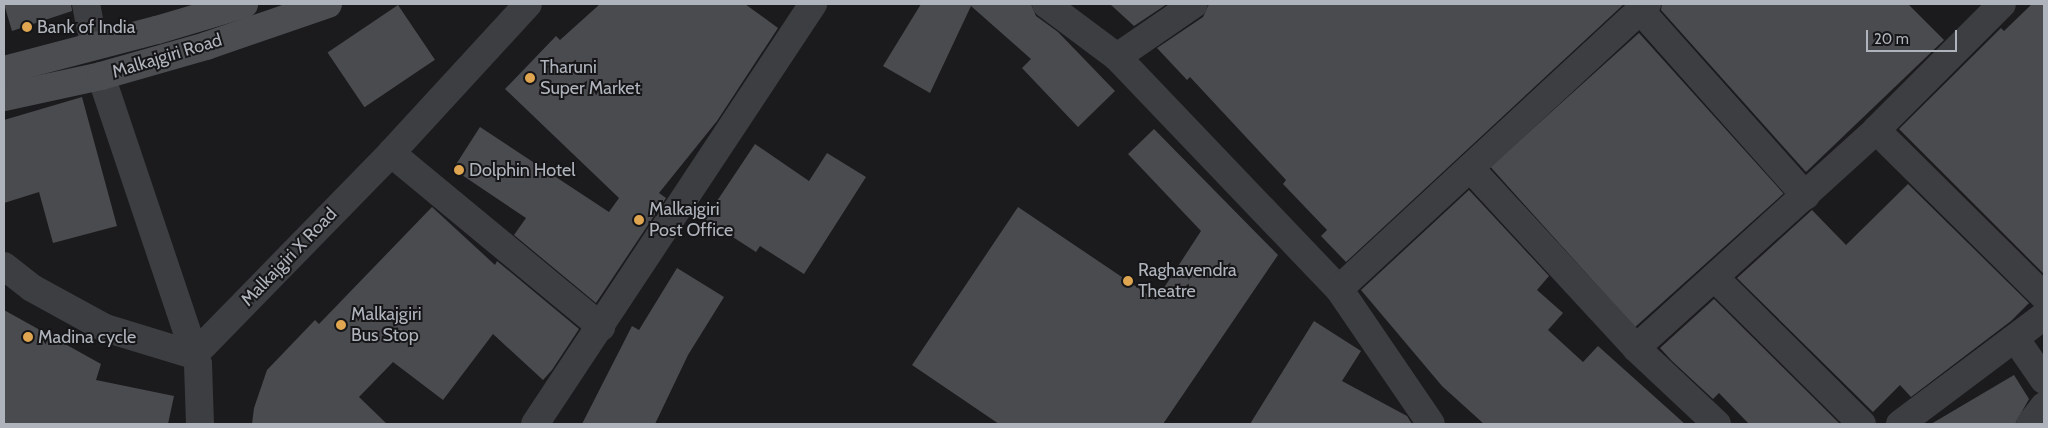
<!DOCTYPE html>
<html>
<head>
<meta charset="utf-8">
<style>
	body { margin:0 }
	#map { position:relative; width:2048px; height:428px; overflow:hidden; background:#1b1b1d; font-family:Cabin,sans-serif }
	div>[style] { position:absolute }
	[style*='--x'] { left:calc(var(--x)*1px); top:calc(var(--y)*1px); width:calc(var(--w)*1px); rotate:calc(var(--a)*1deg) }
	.building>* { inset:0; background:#4a4b4f; transform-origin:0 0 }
	.minor>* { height:28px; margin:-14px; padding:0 14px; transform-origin:14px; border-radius:14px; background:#3c3e41 }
	.secondary>* { height:28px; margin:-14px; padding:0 14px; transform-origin:14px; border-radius:14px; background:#4b4d51 }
	.dots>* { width:14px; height:14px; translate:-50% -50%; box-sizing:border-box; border:2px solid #161618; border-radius:50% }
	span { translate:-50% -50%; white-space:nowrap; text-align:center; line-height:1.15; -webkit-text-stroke:4px #161618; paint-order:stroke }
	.poi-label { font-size:18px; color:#afb3bb }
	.left { translate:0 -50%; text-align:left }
	.street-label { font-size:18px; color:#afb3bb }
	.frame { position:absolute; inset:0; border:5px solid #afb3bb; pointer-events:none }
	.scale { position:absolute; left:1866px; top:30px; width:91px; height:22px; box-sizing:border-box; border:2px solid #afb3bb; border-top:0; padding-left:6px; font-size:15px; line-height:18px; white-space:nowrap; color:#afb3bb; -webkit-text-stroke:4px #161618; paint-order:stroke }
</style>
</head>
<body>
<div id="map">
	<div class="building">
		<div style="clip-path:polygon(4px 4px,71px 4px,72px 11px,12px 31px)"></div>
		<div style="clip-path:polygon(600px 4px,745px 4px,778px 28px,717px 121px,659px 193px,666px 198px,596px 303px,514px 235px,526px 218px,453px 169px,480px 127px,609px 212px,619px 198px,505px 89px,556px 36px,560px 40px)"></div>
		<div style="clip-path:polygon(921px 4px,1031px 4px,1036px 16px,1058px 32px,1115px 91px,1078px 127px,1022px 68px,1031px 59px,971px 6px,930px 93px,883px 66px)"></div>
		<div style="clip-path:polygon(1110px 4px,1167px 4px,1134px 26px)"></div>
		<div style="clip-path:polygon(1209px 4px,1624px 4px,1346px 262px,1321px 236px,1327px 230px,1283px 184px,1286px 180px,1190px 77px,1187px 80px,1157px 48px,1203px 17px)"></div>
		<div style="clip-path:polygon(1662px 4px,1908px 4px,1944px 40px,1806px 172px,1661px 10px)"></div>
		<div style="clip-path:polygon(2032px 4px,2044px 4px,2044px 274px,1899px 129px,2001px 28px,2004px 31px)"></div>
		<div style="left:398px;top:5px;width:66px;height:85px;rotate:56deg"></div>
		<div style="left:1639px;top:33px;width:216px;height:200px;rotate:48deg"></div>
		<div style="clip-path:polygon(82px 97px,117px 226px,53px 243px,39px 192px,4px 203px,4px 120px)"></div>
		<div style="clip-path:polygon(1154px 129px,1278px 255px,1163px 424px,999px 424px,912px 365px,1018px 207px,1156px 300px,1201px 231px,1128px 154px)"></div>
		<div style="clip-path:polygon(755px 144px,809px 181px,827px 153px,866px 177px,804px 274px,760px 246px,756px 252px,705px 219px)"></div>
		<div style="clip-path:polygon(1908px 184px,2029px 303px,2011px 321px,1911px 397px,1900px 385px,1873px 412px,1737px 278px,1812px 210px,1846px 245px)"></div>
		<div style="clip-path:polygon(1469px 190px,1549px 276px,1537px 290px,1563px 313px,1548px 330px,1583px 362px,1598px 346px,1685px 424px,1484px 424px,1442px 386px,1361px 290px)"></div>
		<div style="clip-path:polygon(432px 207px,495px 265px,497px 261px,579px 329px,552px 370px,543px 380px,493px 334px,443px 400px,393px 362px,359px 397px,387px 424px,252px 424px,254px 408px,267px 370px,315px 320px,319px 324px)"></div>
		<div style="clip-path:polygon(677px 268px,724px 297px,688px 355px,655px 424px,582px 424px,632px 326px,639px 330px)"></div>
		<div style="clip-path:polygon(1714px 299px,1840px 424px,1749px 424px,1719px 393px,1713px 399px,1672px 361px,1660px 348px)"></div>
		<div style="clip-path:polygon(4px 310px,101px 364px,96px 380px,174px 396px,168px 424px,4px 424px)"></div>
		<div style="clip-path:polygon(1314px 321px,1361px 351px,1342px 381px,1407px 416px,1412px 424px,1250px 424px)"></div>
		<div style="clip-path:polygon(2014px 375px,2029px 399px,2015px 424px,1931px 424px)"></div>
	</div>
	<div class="minor">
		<div style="--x:86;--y:4;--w:42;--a:79"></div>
		<div style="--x:1046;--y:4;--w:89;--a:36.7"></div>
		<div style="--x:1117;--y:57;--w:321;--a:46.3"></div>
		<div style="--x:1339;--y:289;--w:163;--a:55.7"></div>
		<div style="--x:1640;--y:10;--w:249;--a:48.3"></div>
		<div style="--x:1117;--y:57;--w:93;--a:-34.5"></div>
		<div style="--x:101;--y:76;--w:304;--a:71.4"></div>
		<div style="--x:198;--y:364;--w:60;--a:88.1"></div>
		<div style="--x:1876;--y:130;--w:236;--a:44.7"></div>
		<div style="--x:391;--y:153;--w:273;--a:39.6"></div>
		<div style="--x:1471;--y:169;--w:243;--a:47.3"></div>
		<div style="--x:1636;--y:348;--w:111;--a:43.2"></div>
		<div style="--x:4;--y:266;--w:36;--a:38"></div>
		<div style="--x:32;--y:288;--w:83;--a:28.7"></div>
		<div style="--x:105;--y:328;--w:93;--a:16.9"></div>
		<div style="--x:194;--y:355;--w:282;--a:-45.7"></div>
		<div style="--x:391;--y:153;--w:202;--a:-47.4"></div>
		<div style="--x:1715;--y:278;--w:207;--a:44.8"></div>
		<div style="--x:1339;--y:289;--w:420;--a:-42.8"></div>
		<div style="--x:2015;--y:338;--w:51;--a:55.4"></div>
		<div style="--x:1636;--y:348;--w:324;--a:-42.2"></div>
		<div style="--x:1876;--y:130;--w:178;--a:-45"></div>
		<div style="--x:535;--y:424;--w:504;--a:-56.5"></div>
		<div style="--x:1900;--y:424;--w:180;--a:-36.9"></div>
		<div style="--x:2030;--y:424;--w:23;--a:-52"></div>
	</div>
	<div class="secondary">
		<div style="--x:4;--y:70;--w:158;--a:-14.7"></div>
		<div style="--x:157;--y:30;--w:91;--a:-16.6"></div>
		<div style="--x:4;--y:97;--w:99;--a:-12.2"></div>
		<div style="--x:101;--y:76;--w:109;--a:-15.9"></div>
		<div style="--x:206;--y:46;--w:129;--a:-19"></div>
	</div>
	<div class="dots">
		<div style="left:27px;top:27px;background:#dfa550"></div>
		<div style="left:530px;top:78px;background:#dfa550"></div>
		<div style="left:459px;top:170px;background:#dfa550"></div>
		<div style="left:639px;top:220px;background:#dfa550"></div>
		<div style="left:1128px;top:281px;background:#dfa550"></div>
		<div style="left:341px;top:325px;background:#dfa550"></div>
		<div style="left:28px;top:337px;background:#dfa550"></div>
	</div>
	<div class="poi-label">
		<span class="left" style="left:37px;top:27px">Bank of India</span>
		<span class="left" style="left:540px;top:78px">Tharuni<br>Super Market</span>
		<span class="left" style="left:469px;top:170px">Dolphin Hotel</span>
		<span class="left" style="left:649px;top:220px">Malkajgiri<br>Post Office</span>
		<span class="left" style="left:1138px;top:281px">Raghavendra<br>Theatre</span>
		<span class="left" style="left:351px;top:325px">Malkajgiri<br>Bus Stop</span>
		<span class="left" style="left:38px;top:337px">Madina cycle</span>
	</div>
	<div class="street-label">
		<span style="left:167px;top:56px;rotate:-17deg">Malkajgiri Road</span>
		<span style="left:289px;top:257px;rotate:-46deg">Malkajgiri X Road</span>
	</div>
	<div class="frame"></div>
	<div class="scale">20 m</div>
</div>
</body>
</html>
